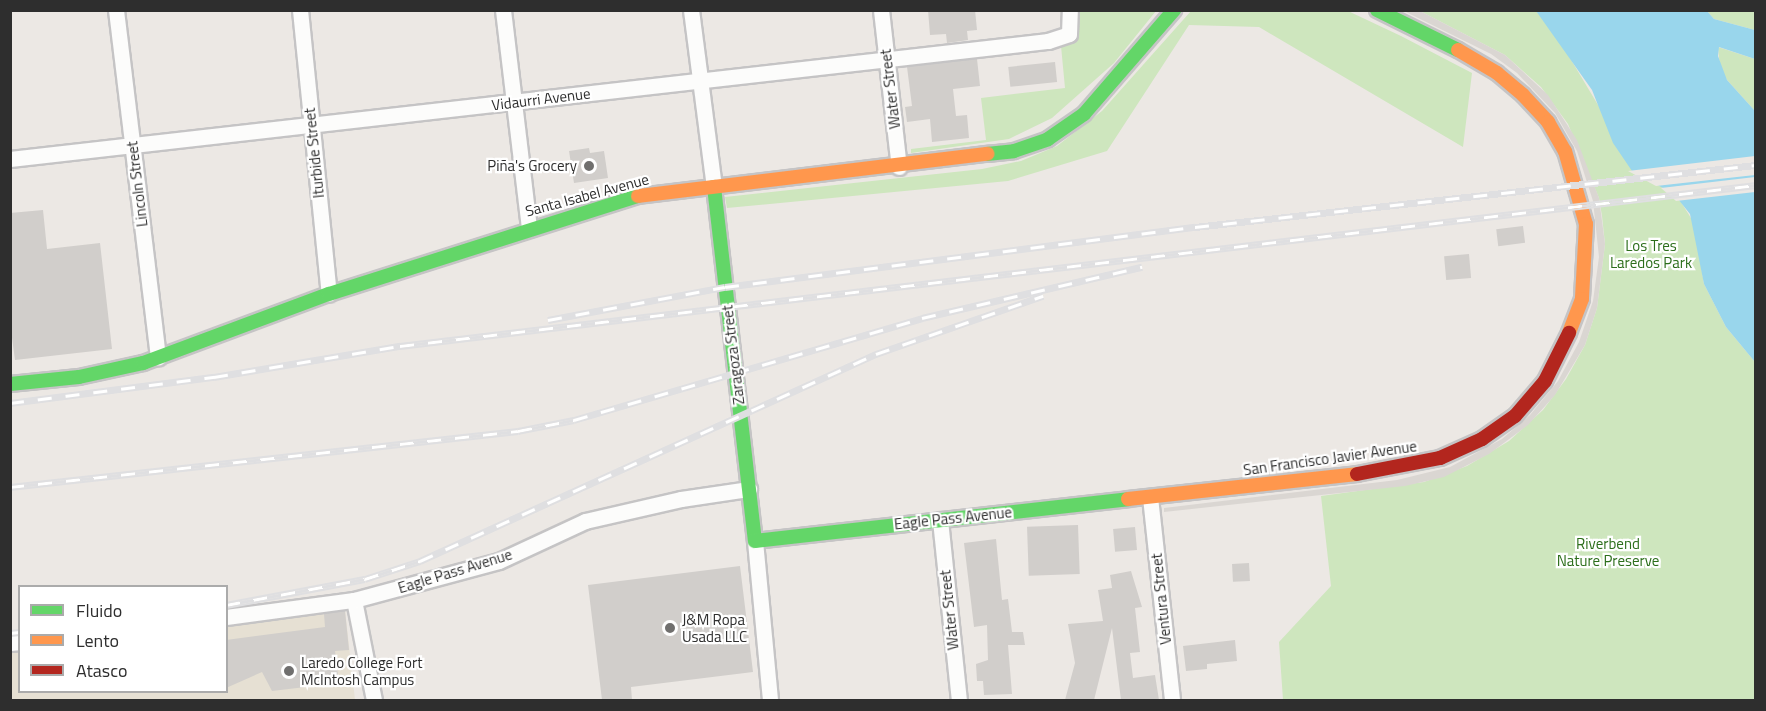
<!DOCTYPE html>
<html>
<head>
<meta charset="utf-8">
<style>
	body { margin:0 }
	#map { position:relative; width:1766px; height:711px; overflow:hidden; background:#ece8e4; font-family:"Titillium Web",sans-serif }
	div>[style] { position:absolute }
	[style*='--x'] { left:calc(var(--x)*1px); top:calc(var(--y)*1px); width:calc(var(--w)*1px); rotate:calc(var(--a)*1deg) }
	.education>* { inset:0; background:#e6e0d3 }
	.green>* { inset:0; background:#cee6be }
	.plaza>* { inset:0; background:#dad6d2 }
	.water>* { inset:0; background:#99d6ec }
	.pier>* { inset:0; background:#ece8e4 }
	.building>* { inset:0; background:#d1cecb; transform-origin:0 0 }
	.roads { filter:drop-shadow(2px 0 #c5c4c5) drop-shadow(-2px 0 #c5c4c5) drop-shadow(0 2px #c5c4c5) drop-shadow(0 -2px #c5c4c5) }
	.street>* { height:15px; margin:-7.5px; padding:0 7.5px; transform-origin:7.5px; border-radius:7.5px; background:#fcfcfb }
	.fast>* { height:14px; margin:-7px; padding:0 7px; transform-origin:7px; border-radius:7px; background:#63d668 }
	.slow>* { height:14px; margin:-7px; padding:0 7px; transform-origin:7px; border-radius:7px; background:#ff974d }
	.jam>* { height:14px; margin:-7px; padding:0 7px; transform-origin:7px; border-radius:7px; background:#b3261e }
	.rail>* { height:7px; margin-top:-3.5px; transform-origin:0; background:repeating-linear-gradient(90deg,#fff 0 14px,#dfdfe1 0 28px); box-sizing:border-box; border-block:2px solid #dfdfe1 }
	.dots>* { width:16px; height:16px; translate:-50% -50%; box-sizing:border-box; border:3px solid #fff; border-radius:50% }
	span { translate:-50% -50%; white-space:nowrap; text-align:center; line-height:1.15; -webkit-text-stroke:4.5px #fff; paint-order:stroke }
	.street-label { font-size:15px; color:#2e2e2e }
	.poi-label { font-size:15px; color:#2e2e2e }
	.right { translate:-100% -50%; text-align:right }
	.left { translate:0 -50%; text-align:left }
	.park-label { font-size:15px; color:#2c6e1b }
	.frame { position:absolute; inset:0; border:12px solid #2e2e2e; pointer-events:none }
	.legend { position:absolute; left:18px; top:585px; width:210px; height:108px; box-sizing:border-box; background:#fff; border:2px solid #ababab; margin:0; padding:8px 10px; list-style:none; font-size:18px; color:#2e2e2e }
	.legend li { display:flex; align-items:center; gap:12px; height:30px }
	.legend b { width:30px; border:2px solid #ababab }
</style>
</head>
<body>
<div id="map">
	<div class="education">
		<div style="clip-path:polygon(345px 610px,355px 700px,11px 700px,10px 649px,19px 648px,20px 692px,226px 692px,227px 624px)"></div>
	</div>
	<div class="green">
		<div style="clip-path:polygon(1076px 11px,1156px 11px,1114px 63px,1052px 118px,1009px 139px,911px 153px,911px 149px,986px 140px,981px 98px,1065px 88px,1061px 46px,1077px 37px)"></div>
		<div style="clip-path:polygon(1191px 11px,1348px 11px,1401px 36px,1472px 73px,1463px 147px,1259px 27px,1189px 25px,1107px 151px,1008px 181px,727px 208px,725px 197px,982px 169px,1021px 161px,1057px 146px,1102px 111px)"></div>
		<div style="clip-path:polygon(1420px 11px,1536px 11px,1555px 33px,1601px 110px,1661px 185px,1681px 202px,1694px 223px,1704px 284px,1726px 327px,1755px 362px,1755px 700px,1283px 700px,1279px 642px,1331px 586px,1321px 496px,1424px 482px,1467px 466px,1509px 441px,1543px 410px,1566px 379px,1585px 345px,1597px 308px,1605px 244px,1602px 216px,1599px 198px,1568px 124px,1541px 87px,1505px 55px)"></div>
		<div style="clip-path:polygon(1707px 11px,1755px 11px,1755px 30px,1714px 19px)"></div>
		<div style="clip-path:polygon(1718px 47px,1755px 59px,1755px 111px,1727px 80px,1720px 68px)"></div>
	</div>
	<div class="plaza">
		<div style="clip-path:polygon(1404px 11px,1420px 11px,1505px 55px,1548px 95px,1577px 140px,1599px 198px,1605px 244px,1597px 308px,1585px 345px,1555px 395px,1528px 425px,1489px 454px,1444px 477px,1405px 486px,1164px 512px,1164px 508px,1397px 480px,1450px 467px,1502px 439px,1530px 415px,1558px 381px,1579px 342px,1593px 301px,1599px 257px,1593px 201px,1577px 151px,1555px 113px,1517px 73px,1491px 54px)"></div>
	</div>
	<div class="water">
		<div style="clip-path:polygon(1536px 11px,1707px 11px,1714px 19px,1755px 30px,1755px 59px,1719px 47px,1718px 56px,1727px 80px,1755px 111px,1755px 362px,1726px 327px,1704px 284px,1690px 214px,1674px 194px,1632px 171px,1613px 143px,1592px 90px)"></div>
	</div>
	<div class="pier">
		<div style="clip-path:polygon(1755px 156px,1755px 175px,1656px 186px,1628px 171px)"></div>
		<div style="clip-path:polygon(1755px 177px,1755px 192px,1676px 201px,1661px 188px)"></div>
	</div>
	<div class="building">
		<div style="clip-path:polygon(928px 10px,975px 10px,977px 30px,967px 31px,968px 40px,947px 43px,946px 34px,930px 35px)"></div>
		<div style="clip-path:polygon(977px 59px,980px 86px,953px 89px,956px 116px,967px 115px,969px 138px,932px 142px,930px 119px,907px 122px,905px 107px,912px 106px,907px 67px)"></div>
		<div style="left:1055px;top:62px;width:20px;height:47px;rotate:84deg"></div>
		<div style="clip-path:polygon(589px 148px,590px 153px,604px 151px,608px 178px,574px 183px,569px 151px)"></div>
		<div style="clip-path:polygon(43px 210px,47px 249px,100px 243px,112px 349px,15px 360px,10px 323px,10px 213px)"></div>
		<div style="left:1523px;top:226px;width:17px;height:27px;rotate:83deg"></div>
		<div style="left:1469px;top:254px;width:24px;height:25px;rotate:85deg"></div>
		<div style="left:1078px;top:525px;width:49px;height:51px;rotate:88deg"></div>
		<div style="left:1135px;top:527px;width:23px;height:22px;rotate:85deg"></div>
		<div style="clip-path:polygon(996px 539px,1002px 600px,1008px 599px,1012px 632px,1023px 632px,1025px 645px,1008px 645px,1012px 694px,984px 695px,983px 681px,977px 681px,976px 664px,988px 660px,987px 625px,974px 627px,964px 543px)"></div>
		<div style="left:1249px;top:563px;width:18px;height:17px;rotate:87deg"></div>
		<div style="clip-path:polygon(740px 566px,753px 672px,631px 687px,632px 700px,602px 700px,588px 585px)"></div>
		<div style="clip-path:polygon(1131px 571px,1142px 607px,1135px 608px,1140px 652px,1130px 653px,1133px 678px,1155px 675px,1159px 700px,1121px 700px,1112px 628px,1094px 700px,1065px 700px,1075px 663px,1068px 624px,1103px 621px,1098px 590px,1112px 588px,1110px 575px)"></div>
		<div style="clip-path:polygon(345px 611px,349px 650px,335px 651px,339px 683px,272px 691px,262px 672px,226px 688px,226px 640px,325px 627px,324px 614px)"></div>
		<div style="clip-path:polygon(1235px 640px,1237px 661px,1207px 664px,1207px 669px,1186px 671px,1183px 646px)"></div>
	</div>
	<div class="roads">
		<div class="street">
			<div style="--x:116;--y:10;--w:350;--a:83.1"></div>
			<div style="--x:300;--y:10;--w:285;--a:84.2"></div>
			<div style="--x:503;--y:10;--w:220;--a:83.2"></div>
			<div style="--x:691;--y:10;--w:178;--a:82.6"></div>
			<div style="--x:881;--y:10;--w:158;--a:83.5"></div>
			<div style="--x:10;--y:159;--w:1045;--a:-6.49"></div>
			<div style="--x:1048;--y:41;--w:22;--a:-18"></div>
			<div style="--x:1069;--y:34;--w:24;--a:-88"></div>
			<div style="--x:1150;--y:497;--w:204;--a:83.8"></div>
			<div style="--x:940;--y:520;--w:181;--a:84"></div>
			<div style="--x:755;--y:541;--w:160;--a:84.6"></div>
			<div style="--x:354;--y:600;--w:102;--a:78.7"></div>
			<div style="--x:226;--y:617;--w:129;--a:-7.6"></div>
			<div style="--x:354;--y:600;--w:150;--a:-15.1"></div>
			<div style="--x:499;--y:561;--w:95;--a:-24.9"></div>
			<div style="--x:585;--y:521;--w:98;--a:-12.9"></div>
			<div style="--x:681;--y:499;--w:69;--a:-8.4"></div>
			<div style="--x:10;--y:643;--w:10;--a:-6"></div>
		</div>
		<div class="fast">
			<div style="--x:1377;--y:10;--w:90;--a:26.3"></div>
			<div style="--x:987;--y:154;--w:27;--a:-6"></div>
			<div style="--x:1014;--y:151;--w:36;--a:-19"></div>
			<div style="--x:1048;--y:139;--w:44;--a:-34.8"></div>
			<div style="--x:1084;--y:114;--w:138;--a:-49.1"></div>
			<div style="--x:714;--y:187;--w:356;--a:83.4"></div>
			<div style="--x:755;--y:541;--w:375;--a:-6.4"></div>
			<div style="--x:10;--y:384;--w:69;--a:-5.8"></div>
			<div style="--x:79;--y:377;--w:66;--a:-12.3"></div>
			<div style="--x:143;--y:363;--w:198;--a:-20.4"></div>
			<div style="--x:329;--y:294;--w:324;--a:-17.6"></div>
		</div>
		<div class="slow">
			<div style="--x:1458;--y:50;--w:45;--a:30.5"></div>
			<div style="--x:1497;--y:73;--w:34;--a:40"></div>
			<div style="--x:1523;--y:95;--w:37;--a:47"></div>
			<div style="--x:1548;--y:122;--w:34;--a:60"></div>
			<div style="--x:1565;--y:151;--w:76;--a:74"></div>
			<div style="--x:1586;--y:224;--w:75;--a:93.1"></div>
			<div style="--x:1582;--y:299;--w:36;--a:111"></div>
			<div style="--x:638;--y:196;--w:352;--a:-6.9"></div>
			<div style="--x:1128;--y:499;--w:230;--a:-6.2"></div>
		</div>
		<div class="jam">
			<div style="--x:1357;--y:474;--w:85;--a:-10.9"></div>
			<div style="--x:1440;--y:458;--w:46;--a:-24.3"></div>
			<div style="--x:1482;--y:439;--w:40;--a:-34.9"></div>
			<div style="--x:1515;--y:416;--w:46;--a:-49.4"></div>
			<div style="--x:1545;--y:381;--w:54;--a:-63.4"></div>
		</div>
	</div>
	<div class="rail">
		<div style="--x:548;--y:320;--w:180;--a:-10.6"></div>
		<div style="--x:725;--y:287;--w:474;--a:-7.3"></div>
		<div style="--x:1195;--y:227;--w:564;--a:-6.31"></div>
		<div style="--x:10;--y:403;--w:206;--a:-7.3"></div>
		<div style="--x:214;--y:377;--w:189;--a:-9.5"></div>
		<div style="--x:400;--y:346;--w:1366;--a:-6.77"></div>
		<div style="--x:10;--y:487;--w:511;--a:-6.29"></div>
		<div style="--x:518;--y:431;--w:57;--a:-11.1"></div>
		<div style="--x:574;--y:420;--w:363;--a:-16.3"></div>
		<div style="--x:922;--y:318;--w:226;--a:-13.1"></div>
		<div style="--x:226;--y:605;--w:141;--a:-10.6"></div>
		<div style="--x:365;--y:579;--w:58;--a:-18.1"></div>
		<div style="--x:420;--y:561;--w:501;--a:-24.42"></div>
		<div style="--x:876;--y:354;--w:177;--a:-19.2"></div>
		<div style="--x:10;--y:633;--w:10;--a:-6"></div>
	</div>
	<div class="dots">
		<div style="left:589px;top:166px;background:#706f6e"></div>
		<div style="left:670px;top:628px;background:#706f6e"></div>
		<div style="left:289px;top:671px;background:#706f6e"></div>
	</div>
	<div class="street-label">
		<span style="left:890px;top:89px;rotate:-97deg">Water Street</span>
		<span style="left:541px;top:99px;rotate:-7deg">Vidaurri Avenue</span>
		<span style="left:314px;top:153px;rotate:-96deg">Iturbide Street</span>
		<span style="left:137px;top:184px;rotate:-97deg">Lincoln Street</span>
		<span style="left:587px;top:195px;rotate:-15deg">Santa Isabel Avenue</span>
		<span style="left:733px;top:355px;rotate:-97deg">Zaragoza Street</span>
		<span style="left:1330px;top:458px;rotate:-8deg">San Francisco Javier Avenue</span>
		<span style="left:953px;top:518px;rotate:-6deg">Eagle Pass Avenue</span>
		<span style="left:455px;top:571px;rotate:-17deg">Eagle Pass Avenue</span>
		<span style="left:1161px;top:599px;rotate:-96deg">Ventura Street</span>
		<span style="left:949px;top:610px;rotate:-96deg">Water Street</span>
	</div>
	<div class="poi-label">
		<span class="right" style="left:577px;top:166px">Piña's Grocery</span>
		<span class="left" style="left:682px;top:628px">J&amp;M Ropa<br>Usada LLC</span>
		<span class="left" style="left:301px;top:671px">Laredo College Fort<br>McIntosh Campus</span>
	</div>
	<div class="park-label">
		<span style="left:1651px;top:254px">Los Tres<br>Laredos Park</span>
		<span style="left:1608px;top:552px">Riverbend<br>Nature Preserve</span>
	</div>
	<div class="frame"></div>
	<ul class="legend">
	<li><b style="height:8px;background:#63d668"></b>Fluido</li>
	<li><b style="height:8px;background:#ff974d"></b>Lento</li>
	<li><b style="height:8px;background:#b3261e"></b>Atasco</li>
	</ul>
</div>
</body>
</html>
